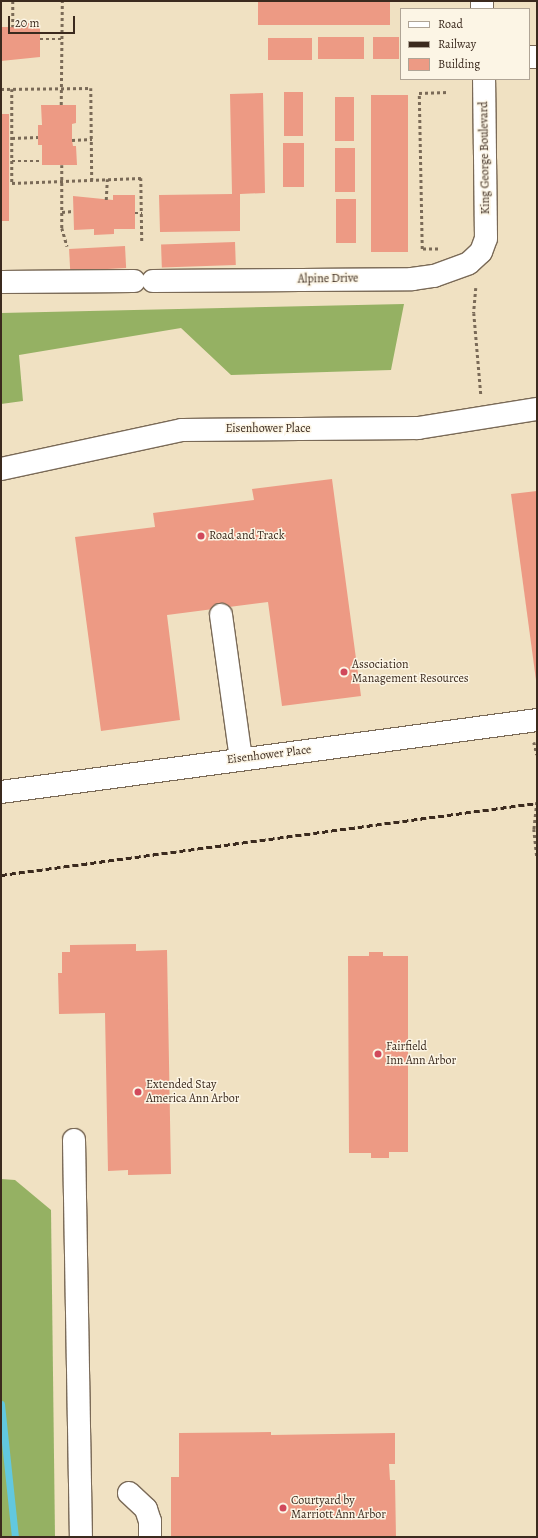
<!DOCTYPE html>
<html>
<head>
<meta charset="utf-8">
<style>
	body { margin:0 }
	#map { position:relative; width:538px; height:1538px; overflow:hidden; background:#f0e1c2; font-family:Alegreya,serif }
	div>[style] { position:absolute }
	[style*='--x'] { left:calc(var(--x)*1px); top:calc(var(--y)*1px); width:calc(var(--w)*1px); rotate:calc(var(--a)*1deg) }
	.forest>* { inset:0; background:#95b163 }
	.stream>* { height:7px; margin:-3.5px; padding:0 3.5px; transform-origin:3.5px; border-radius:3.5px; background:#62c8df }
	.building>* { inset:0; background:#ed9a84; transform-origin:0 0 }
	.path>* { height:2.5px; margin-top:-1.25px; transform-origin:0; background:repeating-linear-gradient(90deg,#7a6a57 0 3px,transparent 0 6px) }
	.roads { filter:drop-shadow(1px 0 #7a6a57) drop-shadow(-1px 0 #7a6a57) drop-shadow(0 1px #7a6a57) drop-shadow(0 -1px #7a6a57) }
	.minor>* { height:22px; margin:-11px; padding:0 11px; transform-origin:11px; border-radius:11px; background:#fff }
	.rail>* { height:3px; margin-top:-1.5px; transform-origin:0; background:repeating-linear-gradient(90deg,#3b2a1e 0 6px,transparent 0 9px) }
	.dots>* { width:11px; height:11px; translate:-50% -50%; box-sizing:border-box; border:2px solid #fcf5e5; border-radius:50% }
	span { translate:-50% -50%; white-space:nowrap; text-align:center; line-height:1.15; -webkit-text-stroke:3px #fcf5e5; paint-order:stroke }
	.street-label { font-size:12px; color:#3b2a1e }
	.poi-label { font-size:12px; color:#3b2a1e }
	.left { translate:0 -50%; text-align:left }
	.frame { position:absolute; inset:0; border:2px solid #3b2a1e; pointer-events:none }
	.legend { position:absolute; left:400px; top:8px; width:130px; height:72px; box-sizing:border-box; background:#fcf5e5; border:1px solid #afa495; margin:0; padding:5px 7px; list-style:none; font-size:12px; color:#3b2a1e }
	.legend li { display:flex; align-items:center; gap:8px; height:20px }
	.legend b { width:20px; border:1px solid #afa495 }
	.scale { position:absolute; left:8px; top:16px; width:67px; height:18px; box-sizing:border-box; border:2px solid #3b2a1e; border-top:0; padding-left:5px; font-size:12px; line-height:14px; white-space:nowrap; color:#3b2a1e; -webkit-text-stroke:3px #fcf5e5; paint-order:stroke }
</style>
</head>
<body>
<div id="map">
	<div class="forest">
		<div style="clip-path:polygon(404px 304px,391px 370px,231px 375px,181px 328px,19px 355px,23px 401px,1px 404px,1px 313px)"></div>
		<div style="clip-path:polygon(1px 1179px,15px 1180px,51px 1210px,55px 1537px,1px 1537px)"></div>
	</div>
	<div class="stream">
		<div style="--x:1;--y:1404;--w:134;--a:84"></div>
	</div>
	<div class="building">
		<div style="left:258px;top:1px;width:132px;height:24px"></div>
		<div style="clip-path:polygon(19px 23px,40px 23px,40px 57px,1px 61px,1px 27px,19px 27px)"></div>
		<div style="left:364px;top:37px;width:22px;height:46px;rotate:90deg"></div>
		<div style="left:399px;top:37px;width:22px;height:26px;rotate:90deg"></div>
		<div style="left:312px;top:38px;width:22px;height:44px;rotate:90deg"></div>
		<div style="left:284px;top:92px;width:19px;height:44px"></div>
		<div style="clip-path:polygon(263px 93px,265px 193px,240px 194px,240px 231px,160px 232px,159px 195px,232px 194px,230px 94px)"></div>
		<div style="left:371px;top:95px;width:37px;height:157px"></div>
		<div style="left:335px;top:97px;width:19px;height:44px"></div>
		<div style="clip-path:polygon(41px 105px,76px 105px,76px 123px,72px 124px,72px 140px,73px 146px,76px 146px,77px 165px,42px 165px,42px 145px,38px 145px,38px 125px,42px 125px)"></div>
		<div style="left:1px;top:114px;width:8px;height:107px"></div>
		<div style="left:283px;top:143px;width:21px;height:44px"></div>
		<div style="left:335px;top:148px;width:20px;height:44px"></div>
		<div style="clip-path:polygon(113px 195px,135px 195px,135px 229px,114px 229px,114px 234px,94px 235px,94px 229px,74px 230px,73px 196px,113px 200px)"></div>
		<div style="left:336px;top:199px;width:20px;height:44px"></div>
		<div style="left:235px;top:242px;width:23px;height:74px;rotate:88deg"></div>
		<div style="left:125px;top:246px;width:22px;height:56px;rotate:87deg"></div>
		<div style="clip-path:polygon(332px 479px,361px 696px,282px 706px,268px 602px,167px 615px,180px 720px,101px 731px,75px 537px,155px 527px,153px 513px,254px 500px,252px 489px)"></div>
		<div style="clip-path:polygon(537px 491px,537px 680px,536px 680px,511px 494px)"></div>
		<div style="clip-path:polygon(136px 944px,136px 951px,167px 950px,171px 1174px,128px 1175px,128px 1170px,108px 1171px,105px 1013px,59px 1014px,58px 973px,62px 973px,62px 952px,70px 952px,70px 945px)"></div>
		<div style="clip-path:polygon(369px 952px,383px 952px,383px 956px,408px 956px,408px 1152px,389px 1152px,389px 1158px,371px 1158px,371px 1153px,349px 1153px,348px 956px,369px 956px)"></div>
		<div style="clip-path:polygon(271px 1432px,271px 1435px,395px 1433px,395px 1464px,389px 1464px,390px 1480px,395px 1480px,396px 1537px,171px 1537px,171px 1477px,179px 1477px,179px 1433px)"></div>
	</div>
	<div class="path">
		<div style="--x:13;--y:1;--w:26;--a:90"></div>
		<div style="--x:40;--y:39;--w:22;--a:0"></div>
		<div style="--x:1;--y:89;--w:90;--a:-0.6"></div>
		<div style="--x:91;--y:88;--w:92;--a:89.4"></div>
		<div style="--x:12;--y:89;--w:94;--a:90"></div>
		<div style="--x:12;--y:183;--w:129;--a:-2.2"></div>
		<div style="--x:141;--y:178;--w:65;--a:89.1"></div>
		<div style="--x:61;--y:105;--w:104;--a:-89.4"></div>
		<div style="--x:12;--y:138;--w:26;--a:-2"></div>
		<div style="--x:72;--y:140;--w:20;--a:-3"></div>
		<div style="--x:12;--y:161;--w:30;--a:0"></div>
		<div style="--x:62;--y:165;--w:63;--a:90"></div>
		<div style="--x:62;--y:228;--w:19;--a:74"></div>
		<div style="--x:106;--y:200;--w:21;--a:-87"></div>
		<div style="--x:62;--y:212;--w:11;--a:-5"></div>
		<div style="--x:135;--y:213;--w:7;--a:0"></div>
		<div style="--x:438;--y:249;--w:16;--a:180"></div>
		<div style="--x:422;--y:249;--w:156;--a:-91.1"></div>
		<div style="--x:419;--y:93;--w:29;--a:-2"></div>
		<div style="--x:476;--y:288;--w:25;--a:95"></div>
		<div style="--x:474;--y:313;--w:82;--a:85.1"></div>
		<div style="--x:534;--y:742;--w:13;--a:77"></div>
		<div style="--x:537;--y:802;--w:27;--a:96"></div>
		<div style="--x:534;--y:829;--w:28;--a:84"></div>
	</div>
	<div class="roads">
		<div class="minor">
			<div style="--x:482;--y:1;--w:8;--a:90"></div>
			<div style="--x:529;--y:57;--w:8;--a:0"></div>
			<div style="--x:153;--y:281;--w:259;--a:-0.4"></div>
			<div style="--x:412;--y:279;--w:22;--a:-8"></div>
			<div style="--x:434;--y:276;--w:37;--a:-20"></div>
			<div style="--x:469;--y:263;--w:16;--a:-43"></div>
			<div style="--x:481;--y:252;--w:15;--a:-70"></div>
			<div style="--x:486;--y:238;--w:159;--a:-90.7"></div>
			<div style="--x:1;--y:282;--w:133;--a:-0.4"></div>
			<div style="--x:1;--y:469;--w:185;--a:-12.2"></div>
			<div style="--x:182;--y:430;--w:236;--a:-0.5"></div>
			<div style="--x:418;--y:428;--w:121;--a:-9.1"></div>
			<div style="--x:221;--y:615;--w:145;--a:82.1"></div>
			<div style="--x:1;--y:792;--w:541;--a:-7.65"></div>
			<div style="--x:74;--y:1140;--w:397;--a:89"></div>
			<div style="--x:129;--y:1493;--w:23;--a:43"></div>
			<div style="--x:146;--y:1509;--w:13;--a:72"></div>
			<div style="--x:150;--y:1521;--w:16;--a:90"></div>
		</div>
	</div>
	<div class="rail">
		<div style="--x:1;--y:875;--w:541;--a:-7.65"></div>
	</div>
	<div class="dots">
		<div style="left:201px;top:536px;background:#d1495b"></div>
		<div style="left:344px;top:672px;background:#d1495b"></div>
		<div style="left:378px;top:1054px;background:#d1495b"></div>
		<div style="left:138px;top:1092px;background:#d1495b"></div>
		<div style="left:283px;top:1508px;background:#d1495b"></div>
	</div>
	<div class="street-label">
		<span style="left:485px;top:158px;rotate:-91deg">King George Boulevard</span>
		<span style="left:328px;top:279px;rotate:-1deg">Alpine Drive</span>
		<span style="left:268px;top:429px">Eisenhower Place</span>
		<span style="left:269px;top:755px;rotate:-7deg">Eisenhower Place</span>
	</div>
	<div class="poi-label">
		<span class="left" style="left:209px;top:536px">Road and Track</span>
		<span class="left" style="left:352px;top:672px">Association<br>Management Resources</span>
		<span class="left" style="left:386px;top:1054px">Fairfield<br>Inn Ann Arbor</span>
		<span class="left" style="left:146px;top:1092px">Extended Stay<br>America Ann Arbor</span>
		<span class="left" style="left:291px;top:1508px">Courtyard by<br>Marriott Ann Arbor</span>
	</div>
	<div class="frame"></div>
	<ul class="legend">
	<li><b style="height:5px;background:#fff"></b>Road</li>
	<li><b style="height:5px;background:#3b2a1e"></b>Railway</li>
	<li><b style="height:11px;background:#ed9a84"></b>Building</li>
	</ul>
	<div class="scale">20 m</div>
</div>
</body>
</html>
